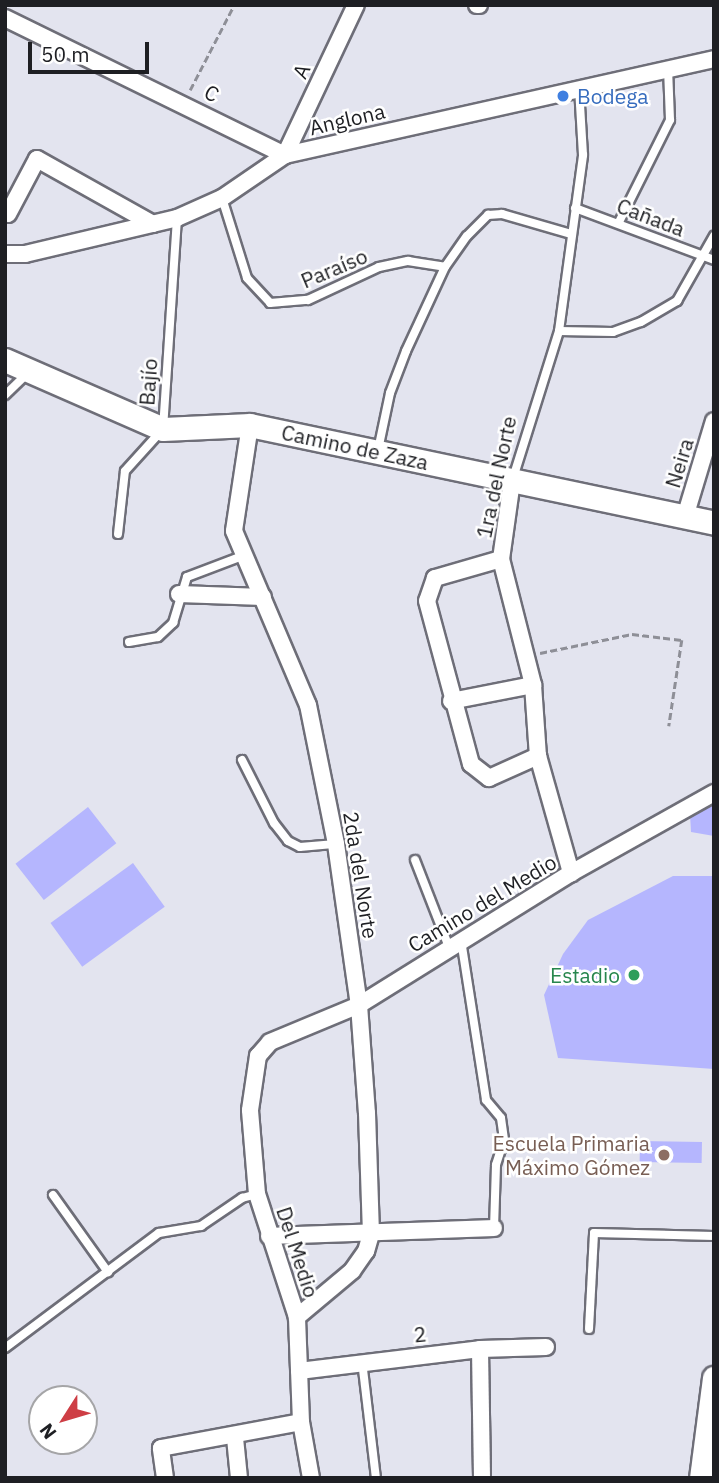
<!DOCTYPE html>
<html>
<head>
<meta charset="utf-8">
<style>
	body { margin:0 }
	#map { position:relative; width:719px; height:1483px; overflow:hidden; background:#e3e4ef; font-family:"IBM Plex Sans",sans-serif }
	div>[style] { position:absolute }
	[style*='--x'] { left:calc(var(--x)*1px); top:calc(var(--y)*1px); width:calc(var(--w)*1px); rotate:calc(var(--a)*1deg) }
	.green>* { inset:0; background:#b5b6fe; transform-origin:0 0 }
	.path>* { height:2.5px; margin-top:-1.25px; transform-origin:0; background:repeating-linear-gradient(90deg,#8e8f97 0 7px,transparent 0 10.5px) }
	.roads { filter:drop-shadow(2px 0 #6e6e78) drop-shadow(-2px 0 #6e6e78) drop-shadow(0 2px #6e6e78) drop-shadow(0 -2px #6e6e78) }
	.lane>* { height:8px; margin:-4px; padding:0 4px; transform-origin:4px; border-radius:4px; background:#fff }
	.street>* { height:16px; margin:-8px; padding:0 8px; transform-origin:8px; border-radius:8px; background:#fff }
	.secondary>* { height:23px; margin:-11.5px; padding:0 11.5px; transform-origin:11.5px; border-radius:11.5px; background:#fff }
	.dots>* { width:19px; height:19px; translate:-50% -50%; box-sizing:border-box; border:4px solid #fff; border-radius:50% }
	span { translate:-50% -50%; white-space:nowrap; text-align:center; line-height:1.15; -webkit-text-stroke:5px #fff; paint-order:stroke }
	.street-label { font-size:21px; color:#1e1f23 }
	.shop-label { font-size:21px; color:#366cbe }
	.left { translate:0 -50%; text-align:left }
	.leisure-label { font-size:21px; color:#27864d }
	.right { translate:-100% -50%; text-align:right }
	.education-label { font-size:21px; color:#785e54 }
	.frame { position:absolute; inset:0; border:7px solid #1e1f23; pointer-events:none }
	.north { position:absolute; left:28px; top:1385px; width:70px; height:70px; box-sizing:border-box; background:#fff; border:2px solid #a5a5a7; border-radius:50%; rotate:233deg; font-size:19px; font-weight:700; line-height:28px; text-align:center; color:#1e1f23 }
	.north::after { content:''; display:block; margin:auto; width:24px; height:32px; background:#ce3e45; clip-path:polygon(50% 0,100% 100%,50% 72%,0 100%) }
	.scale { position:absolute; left:28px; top:42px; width:121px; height:32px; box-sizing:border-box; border:4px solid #1e1f23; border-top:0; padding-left:9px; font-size:21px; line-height:24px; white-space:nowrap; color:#1e1f23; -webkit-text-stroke:5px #fff; paint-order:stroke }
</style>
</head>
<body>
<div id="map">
	<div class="green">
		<div style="clip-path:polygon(714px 800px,714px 836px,691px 832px,690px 814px)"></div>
		<div style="left:88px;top:807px;width:46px;height:92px;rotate:52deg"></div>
		<div style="left:133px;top:863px;width:54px;height:102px;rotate:54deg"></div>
		<div style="clip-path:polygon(673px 876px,714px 876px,714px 1069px,558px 1058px,544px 995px,563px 954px,588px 920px)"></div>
		<div style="left:640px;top:1141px;width:62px;height:21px;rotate:1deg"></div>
	</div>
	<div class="path">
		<div style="--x:190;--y:90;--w:96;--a:-62.6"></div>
		<div style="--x:540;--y:653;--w:94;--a:-11.7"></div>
		<div style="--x:632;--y:634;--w:50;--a:6.8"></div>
		<div style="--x:682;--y:640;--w:87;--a:98.6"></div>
	</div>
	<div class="roads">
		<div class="lane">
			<div style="--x:222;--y:198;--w:84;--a:72.6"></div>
			<div style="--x:247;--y:278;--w:34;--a:47"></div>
			<div style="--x:270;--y:303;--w:38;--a:-5"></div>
			<div style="--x:308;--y:300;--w:78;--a:-24.9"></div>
			<div style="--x:379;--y:267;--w:30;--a:-12"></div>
			<div style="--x:408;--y:261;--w:37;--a:9"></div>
			<div style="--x:575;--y:208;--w:148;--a:20.5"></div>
			<div style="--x:619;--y:222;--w:114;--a:-63.4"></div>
			<div style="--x:670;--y:120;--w:51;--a:-92.2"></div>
			<div style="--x:559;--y:331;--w:54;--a:1.1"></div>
			<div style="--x:613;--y:332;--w:30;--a:-20"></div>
			<div style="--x:641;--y:322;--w:42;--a:-30.3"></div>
			<div style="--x:677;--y:301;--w:75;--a:-60.4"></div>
			<div style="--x:5;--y:395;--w:33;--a:-44"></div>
			<div style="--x:378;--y:450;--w:58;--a:-78.1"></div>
			<div style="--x:390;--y:393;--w:45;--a:-69.1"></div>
			<div style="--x:406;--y:351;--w:93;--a:-65.1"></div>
			<div style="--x:445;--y:267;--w:38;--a:-55"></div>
			<div style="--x:467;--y:236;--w:30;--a:-45"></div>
			<div style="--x:488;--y:215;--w:14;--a:-4"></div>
			<div style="--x:502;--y:214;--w:72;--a:16.2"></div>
			<div style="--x:513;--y:478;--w:154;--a:-72.6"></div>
			<div style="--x:559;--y:331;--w:178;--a:-82.2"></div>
			<div style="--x:583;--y:155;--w:68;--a:-93.4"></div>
			<div style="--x:118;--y:534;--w:63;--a:-83.7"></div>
			<div style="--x:125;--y:471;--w:57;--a:-47.9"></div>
			<div style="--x:163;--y:429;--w:211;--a:-86.2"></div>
			<div style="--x:129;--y:642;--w:29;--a:-10"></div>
			<div style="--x:158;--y:637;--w:21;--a:-43"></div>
			<div style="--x:173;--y:623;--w:48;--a:-73.1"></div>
			<div style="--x:187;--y:577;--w:62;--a:-20.8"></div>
			<div style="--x:242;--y:760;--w:71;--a:63.1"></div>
			<div style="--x:274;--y:823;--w:23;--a:52"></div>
			<div style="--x:288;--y:841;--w:13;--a:27"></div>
			<div style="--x:300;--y:847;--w:36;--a:-5"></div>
			<div style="--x:415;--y:860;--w:93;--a:68.7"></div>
			<div style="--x:461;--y:940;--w:162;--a:81.1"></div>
			<div style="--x:486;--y:1100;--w:23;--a:50"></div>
			<div style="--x:501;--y:1118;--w:22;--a:82"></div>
			<div style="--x:504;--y:1140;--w:26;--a:108"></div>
			<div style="--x:496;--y:1165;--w:63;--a:91.8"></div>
			<div style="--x:53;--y:1195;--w:95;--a:54.5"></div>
			<div style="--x:589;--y:1329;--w:96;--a:-87"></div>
			<div style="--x:594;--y:1233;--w:120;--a:1.4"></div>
			<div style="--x:5;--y:1348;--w:192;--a:-36.8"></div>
			<div style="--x:159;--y:1233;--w:43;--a:-9.5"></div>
			<div style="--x:201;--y:1226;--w:50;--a:-34.3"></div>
			<div style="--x:242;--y:1198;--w:16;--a:-15"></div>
			<div style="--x:362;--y:1361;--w:118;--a:83.2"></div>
		</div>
		<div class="street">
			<div style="--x:477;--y:5;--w:2;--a:0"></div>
			<div style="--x:5;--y:18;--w:312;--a:26.1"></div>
			<div style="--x:285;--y:155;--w:166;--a:-64.7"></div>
			<div style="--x:8;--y:214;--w:62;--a:-62.2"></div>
			<div style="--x:37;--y:159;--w:133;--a:29.3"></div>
			<div style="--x:5;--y:254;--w:20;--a:0"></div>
			<div style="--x:25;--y:254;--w:156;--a:-13.3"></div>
			<div style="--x:177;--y:218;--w:49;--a:-24"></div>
			<div style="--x:222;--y:198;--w:76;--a:-34.3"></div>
			<div style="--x:285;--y:155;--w:440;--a:-12.6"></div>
			<div style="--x:250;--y:425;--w:107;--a:98.6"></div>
			<div style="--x:234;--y:531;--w:189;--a:67"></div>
			<div style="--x:308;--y:705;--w:142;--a:78.6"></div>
			<div style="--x:336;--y:844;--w:163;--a:81.9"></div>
			<div style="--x:359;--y:1005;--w:108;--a:85.8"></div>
			<div style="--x:367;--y:1113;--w:121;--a:88.1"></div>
			<div style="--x:371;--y:1234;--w:18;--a:106"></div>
			<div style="--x:366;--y:1251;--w:24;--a:125"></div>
			<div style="--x:352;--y:1271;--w:72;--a:140.1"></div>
			<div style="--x:512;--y:481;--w:79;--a:98"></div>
			<div style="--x:501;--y:559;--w:130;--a:75.7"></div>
			<div style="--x:533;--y:685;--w:71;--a:86"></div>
			<div style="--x:538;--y:756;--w:122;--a:74.2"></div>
			<div style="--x:685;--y:517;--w:100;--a:-73.2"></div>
			<div style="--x:501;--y:559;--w:69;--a:163.9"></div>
			<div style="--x:435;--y:578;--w:24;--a:109"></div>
			<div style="--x:427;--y:601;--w:169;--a:74.9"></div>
			<div style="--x:471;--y:764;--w:23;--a:38"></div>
			<div style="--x:489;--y:778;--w:54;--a:-24.2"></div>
			<div style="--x:179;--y:594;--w:84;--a:2"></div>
			<div style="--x:451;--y:701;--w:84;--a:-11"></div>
			<div style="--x:269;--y:1236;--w:225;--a:-2"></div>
			<div style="--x:480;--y:1349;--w:129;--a:89.1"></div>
			<div style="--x:299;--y:1371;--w:182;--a:-6.9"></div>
			<div style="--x:480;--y:1349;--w:66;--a:-1.7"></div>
			<div style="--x:235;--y:1438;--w:40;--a:84.3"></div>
			<div style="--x:165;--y:1478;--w:30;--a:-98"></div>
			<div style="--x:161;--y:1448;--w:142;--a:-10.5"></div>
			<div style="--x:311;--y:1478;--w:57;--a:-100.1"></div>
			<div style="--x:301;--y:1422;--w:105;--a:-92.2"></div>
			<div style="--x:297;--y:1317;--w:129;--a:-108"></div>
			<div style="--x:257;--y:1194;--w:84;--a:-94.8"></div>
			<div style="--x:250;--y:1110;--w:55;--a:-81.6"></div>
			<div style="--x:258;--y:1056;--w:18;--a:-49"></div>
			<div style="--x:270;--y:1042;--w:96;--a:-22.6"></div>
			<div style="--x:359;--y:1005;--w:250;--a:-31.9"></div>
			<div style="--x:571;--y:873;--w:164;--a:-29.2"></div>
		</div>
		<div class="secondary">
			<div style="--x:5;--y:360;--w:172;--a:23.6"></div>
			<div style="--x:163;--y:429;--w:87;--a:-2.6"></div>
			<div style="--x:250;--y:425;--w:474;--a:11.9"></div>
			<div style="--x:701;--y:1478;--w:101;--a:-82.6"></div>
		</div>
	</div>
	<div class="dots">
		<div style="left:563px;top:96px;background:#3f7fe0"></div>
		<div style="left:634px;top:975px;background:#2e9e5b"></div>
		<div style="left:664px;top:1155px;background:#8d6e63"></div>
	</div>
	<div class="street-label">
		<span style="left:301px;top:71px;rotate:-65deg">A</span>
		<span style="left:212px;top:93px;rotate:27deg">C</span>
		<span style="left:347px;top:119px;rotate:-13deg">Anglona</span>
		<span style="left:651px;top:217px;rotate:21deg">Cañada</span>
		<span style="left:334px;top:268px;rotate:-23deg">Paraíso</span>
		<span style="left:148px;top:382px;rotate:-86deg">Bajío</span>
		<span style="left:355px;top:447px;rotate:12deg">Camino de Zaza</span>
		<span style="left:679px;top:463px;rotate:-73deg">Neira</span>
		<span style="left:496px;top:477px;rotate:-78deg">1ra del Norte</span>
		<span style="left:361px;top:875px;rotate:81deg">2da del Norte</span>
		<span style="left:482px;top:903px;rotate:-31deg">Camino del Medio</span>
		<span style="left:298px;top:1252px;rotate:72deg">Del Medio</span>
		<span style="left:420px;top:1334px;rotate:-6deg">2</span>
	</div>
	<div class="shop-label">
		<span class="left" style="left:577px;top:96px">Bodega</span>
	</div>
	<div class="leisure-label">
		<span class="right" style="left:620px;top:975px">Estadio</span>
	</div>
	<div class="education-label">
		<span class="right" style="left:650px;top:1155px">Escuela Primaria<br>Máximo Gómez</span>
	</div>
	<div class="frame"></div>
	<div class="north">N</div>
	<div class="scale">50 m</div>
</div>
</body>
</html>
